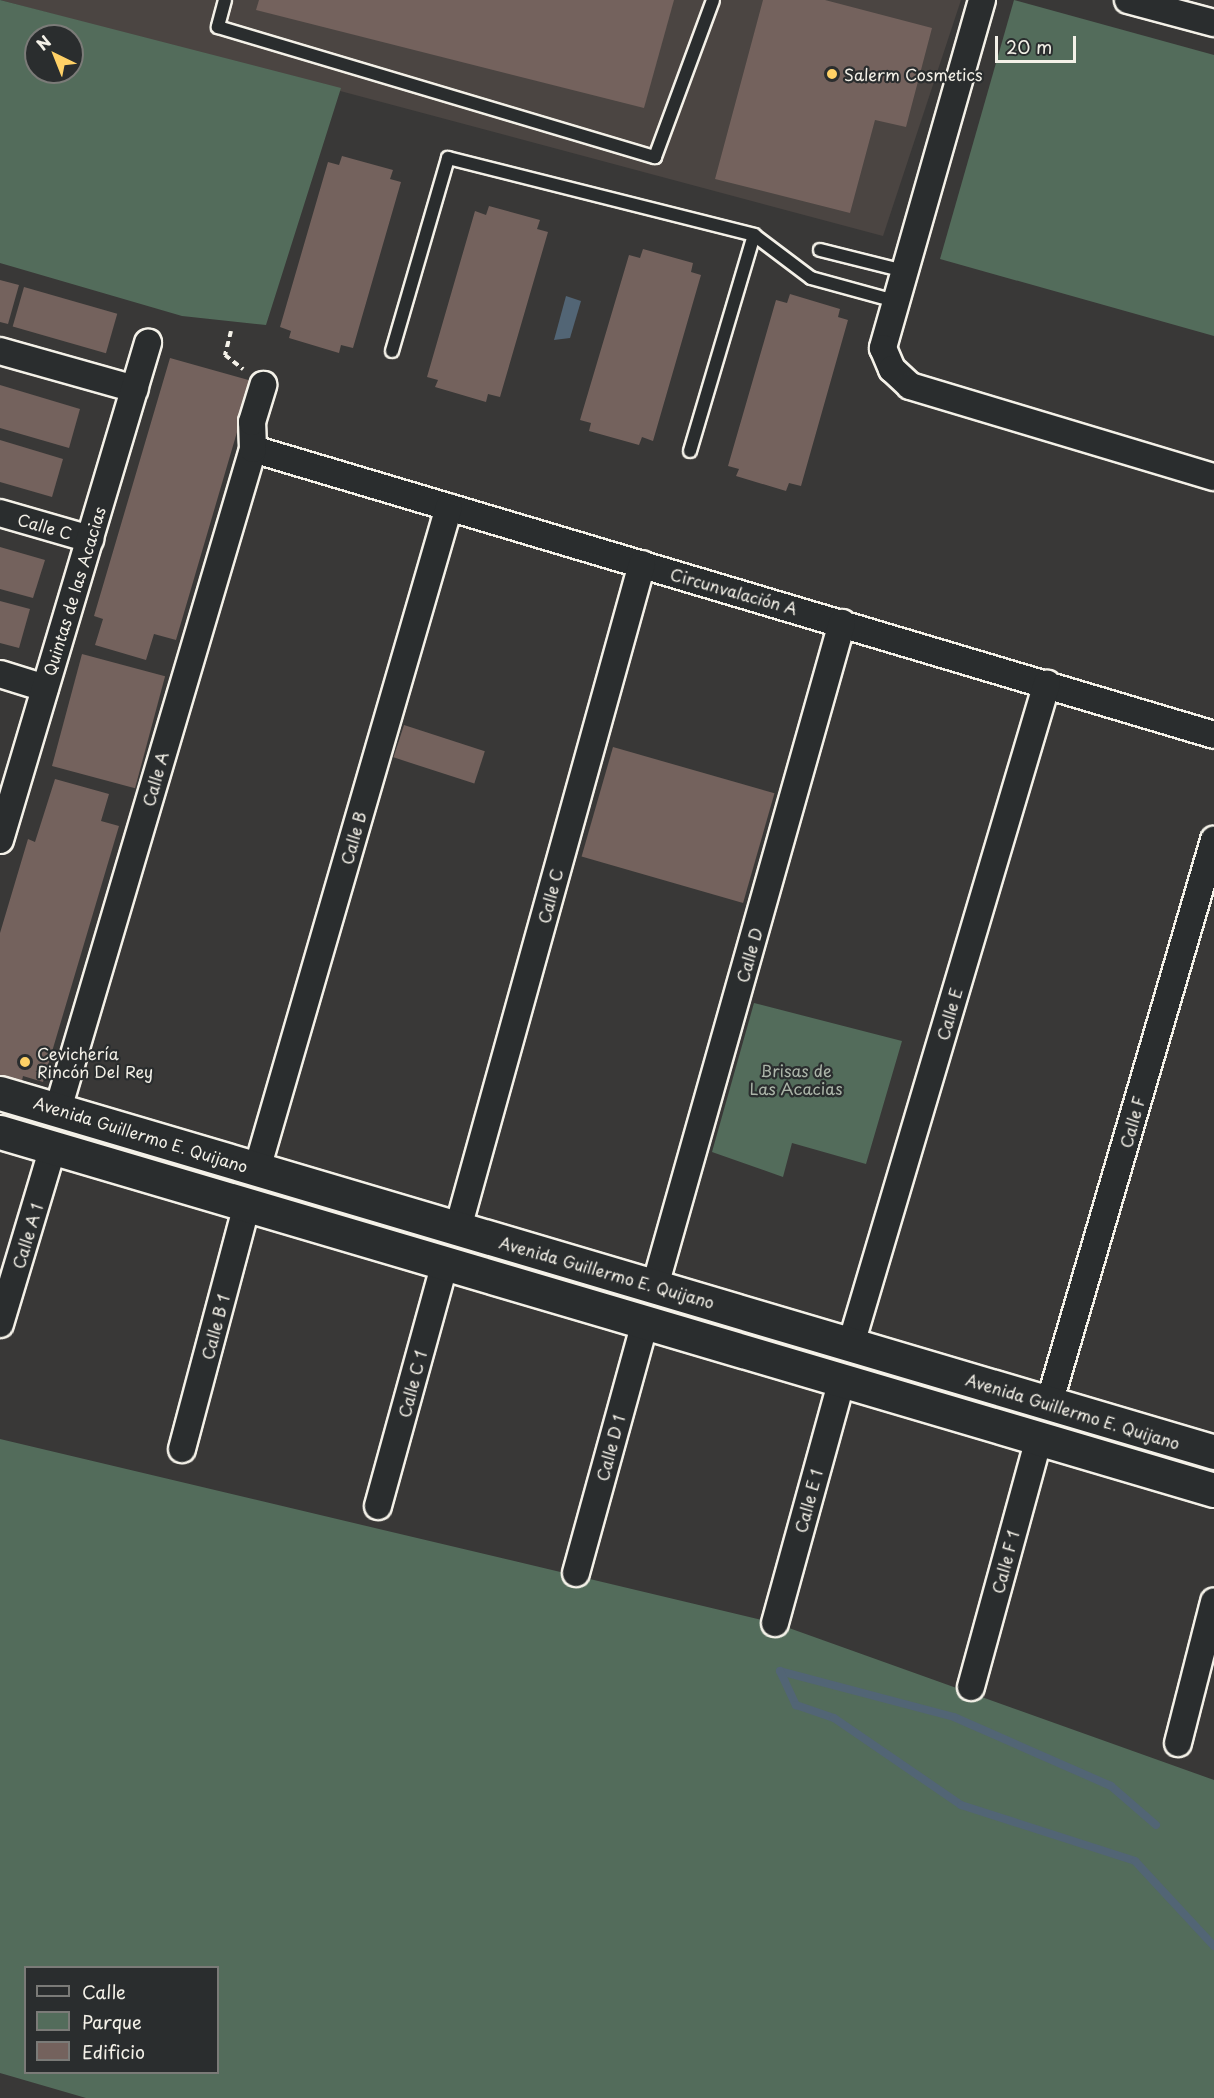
<!DOCTYPE html>
<html>
<head>
<meta charset="utf-8">
<style>
	body { margin:0 }
	#map { position:relative; width:1214px; height:2098px; overflow:hidden; background:#393837; font-family:"Playpen Sans",sans-serif }
	div>[style] { position:absolute }
	[style*='--x'] { left:calc(var(--x)*1px); top:calc(var(--y)*1px); width:calc(var(--w)*1px); rotate:calc(var(--a)*1deg) }
	.built>* { inset:0; background:#4b4542 }
	.green>* { inset:0; background:#536c5b }
	.water>* { inset:0; background:#526575 }
	.stream>* { height:8px; margin:-4px; padding:0 4px; transform-origin:4px; border-radius:4px; background:#526575 }
	.building>* { inset:0; background:#74625d; transform-origin:0 0 }
	.path>* { height:4px; margin-top:-2px; transform-origin:0; background:repeating-linear-gradient(90deg,#f4f1e8 0 6px,transparent 0 10.5px) }
	.roads { filter:drop-shadow(2px 0 #f4f1e8) drop-shadow(-2px 0 #f4f1e8) drop-shadow(0 2px #f4f1e8) drop-shadow(0 -2px #f4f1e8) }
	.lane>* { height:12px; margin:-6px; padding:0 6px; transform-origin:6px; border-radius:6px; background:#2a2d2e }
	.street>* { height:26px; margin:-13px; padding:0 13px; transform-origin:13px; border-radius:13px; background:#2a2d2e }
	.secondary>* { height:33px; margin:-16.5px; padding:0 16.5px; transform-origin:16.5px; border-radius:16.5px; background:#2a2d2e }
	.dots>* { width:16px; height:16px; translate:-50% -50%; box-sizing:border-box; border:3px solid #2a2d2e; border-radius:50% }
	span { translate:-50% -50%; white-space:nowrap; text-align:center; line-height:1.15; -webkit-text-stroke:4.5px #2a2d2e; paint-order:stroke }
	.poi-label { font-size:16px; color:#f4f1e8 }
	.left { translate:0 -50%; text-align:left }
	.street-label { font-size:16px; color:#f4f1e8 }
	.park-label { font-size:16px; color:#acb5a9 }
	.legend { position:absolute; left:24px; top:1966px; width:195px; height:108px; box-sizing:border-box; background:#2a2d2e; border:2px solid #7b7b78; margin:0; padding:8px 10px; list-style:none; font-size:18px; color:#f4f1e8 }
	.legend li { display:flex; align-items:center; gap:12px; height:30px }
	.legend b { width:30px; border:2px solid #7b7b78 }
	.north { position:absolute; left:24px; top:24px; width:60px; height:60px; box-sizing:border-box; background:#2a2d2e; border:2px solid #7b7b78; border-radius:50%; rotate:317deg; font-size:16px; font-weight:700; line-height:24px; text-align:center; color:#f4f1e8 }
	.north::after { content:''; display:block; margin:auto; width:21px; height:27px; background:#ffd166; clip-path:polygon(50% 0,100% 100%,50% 72%,0 100%) }
	.scale { position:absolute; left:995px; top:36px; width:81px; height:27px; box-sizing:border-box; border:3px solid #f4f1e8; border-top:0; padding-left:8px; font-size:18px; line-height:21px; white-space:nowrap; color:#f4f1e8; -webkit-text-stroke:4px #2a2d2e; paint-order:stroke }
</style>
</head>
<body>
<div id="map">
	<div class="built">
		<div style="clip-path:polygon(0 0,961px 0,883px 236px)"></div>
	</div>
	<div class="green">
		<div style="clip-path:polygon(evenodd,0 0,341px 88px,266px 325px,182px 316px,0 263px,0 0,36px 36px,72px 36px,72px 72px,36px 72px,36px 36px)"></div>
		<div style="clip-path:polygon(1014px 0,1214px 55px,1214px 336px,940px 259px)"></div>
		<div style="clip-path:polygon(754px 1003px,902px 1041px,866px 1164px,792px 1143px,783px 1177px,712px 1152px)"></div>
		<div style="clip-path:polygon(evenodd,0 1439px,775px 1623px,1214px 1780px,1214px 2098px,86px 2098px,0 2073px,0 1439px,26px 1968px,218px 1968px,218px 2072px,26px 2072px,26px 1968px)"></div>
	</div>
	<div class="water">
		<div style="clip-path:polygon(566px 296px,581px 301px,570px 338px,554px 340px)"></div>
	</div>
	<div class="stream">
		<div style="--x:1156;--y:1825;--w:60;--a:-139.1"></div>
		<div style="--x:1111;--y:1786;--w:171;--a:-156.3"></div>
		<div style="--x:954;--y:1717;--w:180;--a:-165.2"></div>
		<div style="--x:780;--y:1671;--w:38;--a:65"></div>
		<div style="--x:796;--y:1705;--w:40;--a:18.9"></div>
		<div style="--x:834;--y:1718;--w:154;--a:34.4"></div>
		<div style="--x:961;--y:1805;--w:183;--a:17.8"></div>
		<div style="--x:1135;--y:1861;--w:116;--a:47.1"></div>
	</div>
	<div class="building">
		<div style="clip-path:polygon(259px 0,674px 0,644px 108px,256px 10px)"></div>
		<div style="clip-path:polygon(763px 0,825px 0,932px 28px,906px 127px,875px 120px,850px 213px,715px 179px)"></div>
		<div style="clip-path:polygon(342px 156px,393px 170px,390px 179px,401px 182px,353px 348px,341px 345px,339px 353px,289px 338px,291px 331px,280px 327px,328px 162px,339px 165px)"></div>
		<div style="clip-path:polygon(489px 206px,540px 220px,537px 229px,548px 232px,500px 397px,488px 394px,486px 402px,435px 387px,438px 380px,427px 377px,475px 211px,486px 215px)"></div>
		<div style="clip-path:polygon(643px 249px,693px 263px,691px 272px,701px 275px,653px 441px,642px 437px,639px 445px,589px 431px,591px 423px,580px 420px,629px 255px,640px 258px)"></div>
		<div style="clip-path:polygon(0 280px,19px 285px,8px 324px,0 322px)"></div>
		<div style="left:24px;top:287px;width:97px;height:41px;rotate:16deg"></div>
		<div style="clip-path:polygon(790px 294px,840px 309px,838px 317px,848px 320px,801px 486px,789px 483px,786px 491px,736px 476px,739px 469px,728px 466px,776px 300px,787px 303px)"></div>
		<div style="clip-path:polygon(170px 358px,252px 381px,176px 640px,154px 634px,146px 660px,95px 645px,103px 619px,94px 616px)"></div>
		<div style="clip-path:polygon(0 385px,80px 409px,69px 448px,0 428px)"></div>
		<div style="clip-path:polygon(0 440px,63px 459px,52px 497px,0 482px)"></div>
		<div style="clip-path:polygon(0 547px,45px 560px,33px 598px,0 589px)"></div>
		<div style="clip-path:polygon(0 601px,30px 609px,19px 648px,0 643px)"></div>
		<div style="left:82px;top:654px;width:86px;height:116px;rotate:15deg"></div>
		<div style="left:404px;top:725px;width:85px;height:34px;rotate:18deg"></div>
		<div style="left:613px;top:747px;width:168px;height:114px;rotate:16deg"></div>
		<div style="clip-path:polygon(55px 779px,109px 794px,101px 821px,119px 826px,43px 1082px,23px 1076px,21px 1085px,0 1079px,0 933px,28px 839px,35px 842px)"></div>
	</div>
	<div class="path">
		<div style="--x:231;--y:331;--w:25;--a:104"></div>
		<div style="--x:225;--y:355;--w:23;--a:38"></div>
	</div>
	<div class="roads">
		<div class="lane">
			<div style="--x:225;--y:0;--w:28;--a:105"></div>
			<div style="--x:218;--y:27;--w:456;--a:16.6"></div>
			<div style="--x:655;--y:157;--w:167;--a:-69.7"></div>
			<div style="--x:820;--y:250;--w:87;--a:14"></div>
			<div style="--x:392;--y:351;--w:201;--a:-73.8"></div>
			<div style="--x:448;--y:158;--w:316;--a:14.1"></div>
			<div style="--x:754;--y:235;--w:71;--a:37"></div>
			<div style="--x:811;--y:278;--w:87;--a:15.3"></div>
			<div style="--x:690;--y:451;--w:225;--a:-73.5"></div>
		</div>
		<div class="street">
			<div style="--x:982;--y:0;--w:362;--a:105.9"></div>
			<div style="--x:883;--y:348;--w:23;--a:67"></div>
			<div style="--x:892;--y:369;--w:25;--a:43"></div>
			<div style="--x:910;--y:386;--w:317;--a:16.7"></div>
			<div style="--x:1128;--y:0;--w:89;--a:15"></div>
			<div style="--x:0;--y:351;--w:140;--a:15.7"></div>
			<div style="--x:253;--y:449;--w:1003;--a:16.57"></div>
			<div style="--x:0;--y:513;--w:94;--a:16.1"></div>
			<div style="--x:0;--y:674;--w:47;--a:17.3"></div>
			<div style="--x:0;--y:840;--w:519;--a:-73.42"></div>
			<div style="--x:58;--y:1109;--w:688;--a:-73.54"></div>
			<div style="--x:253;--y:449;--w:27;--a:-92"></div>
			<div style="--x:252;--y:422;--w:39;--a:-73"></div>
			<div style="--x:257;--y:1169;--w:689;--a:-73.83"></div>
			<div style="--x:458;--y:1228;--w:689;--a:-74.51"></div>
			<div style="--x:655;--y:1286;--w:689;--a:-74.25"></div>
			<div style="--x:0;--y:1324;--w:185;--a:-73.3"></div>
			<div style="--x:851;--y:1344;--w:689;--a:-73.48"></div>
			<div style="--x:1049;--y:1404;--w:588;--a:-73.69"></div>
			<div style="--x:182;--y:1449;--w:253;--a:-75.1"></div>
			<div style="--x:378;--y:1506;--w:252;--a:-74.6"></div>
			<div style="--x:576;--y:1573;--w:260;--a:-74.6"></div>
			<div style="--x:775;--y:1623;--w:252;--a:-74.6"></div>
			<div style="--x:971;--y:1687;--w:258;--a:-74.7"></div>
			<div style="--x:1178;--y:1743;--w:146;--a:-75.7"></div>
		</div>
		<div class="secondary">
			<div style="--x:0;--y:1093;--w:1266;--a:16.47"></div>
			<div style="--x:0;--y:1132;--w:1266;--a:16.43"></div>
		</div>
	</div>
	<div class="dots">
		<div style="left:832px;top:74px;background:#ffd166"></div>
		<div style="left:25px;top:1062px;background:#ffd166"></div>
	</div>
	<div class="poi-label">
		<span class="left" style="left:844px;top:74px">Salerm Cosmetics</span>
		<span class="left" style="left:37px;top:1062px">Cevichería<br>Rincón Del Rey</span>
	</div>
	<div class="street-label">
		<span style="left:45px;top:526px;rotate:16deg">Calle C</span>
		<span style="left:74px;top:591px;rotate:-73deg">Quintas de las Acacias</span>
		<span style="left:734px;top:591px;rotate:16deg">Circunvalación A</span>
		<span style="left:155px;top:779px;rotate:-74deg">Calle A</span>
		<span style="left:353px;top:838px;rotate:-74deg">Calle B</span>
		<span style="left:550px;top:896px;rotate:-75deg">Calle C</span>
		<span style="left:749px;top:955px;rotate:-74deg">Calle D</span>
		<span style="left:949px;top:1014px;rotate:-74deg">Calle E</span>
		<span style="left:1132px;top:1122px;rotate:-74deg">Calle F</span>
		<span style="left:141px;top:1134px;rotate:17deg">Avenida Guillermo E. Quijano</span>
		<span style="left:27px;top:1236px;rotate:-73deg">Calle A 1</span>
		<span style="left:607px;top:1272px;rotate:16deg">Avenida Guillermo E. Quijano</span>
		<span style="left:215px;top:1327px;rotate:-75deg">Calle B 1</span>
		<span style="left:412px;top:1384px;rotate:-75deg">Calle C 1</span>
		<span style="left:1073px;top:1411px;rotate:17deg">Avenida Guillermo E. Quijano</span>
		<span style="left:610px;top:1448px;rotate:-75deg">Calle D 1</span>
		<span style="left:808px;top:1501px;rotate:-75deg">Calle E 1</span>
		<span style="left:1005px;top:1562px;rotate:-75deg">Calle F 1</span>
	</div>
	<div class="park-label">
		<span style="left:796px;top:1079px">Brisas de<br>Las Acacias</span>
	</div>
	<ul class="legend">
	<li><b style="height:8px;background:#2a2d2e"></b>Calle</li>
	<li><b style="height:16px;background:#536c5b"></b>Parque</li>
	<li><b style="height:16px;background:#74625d"></b>Edificio</li>
	</ul>
	<div class="north">N</div>
	<div class="scale">20 m</div>
</div>
</body>
</html>
